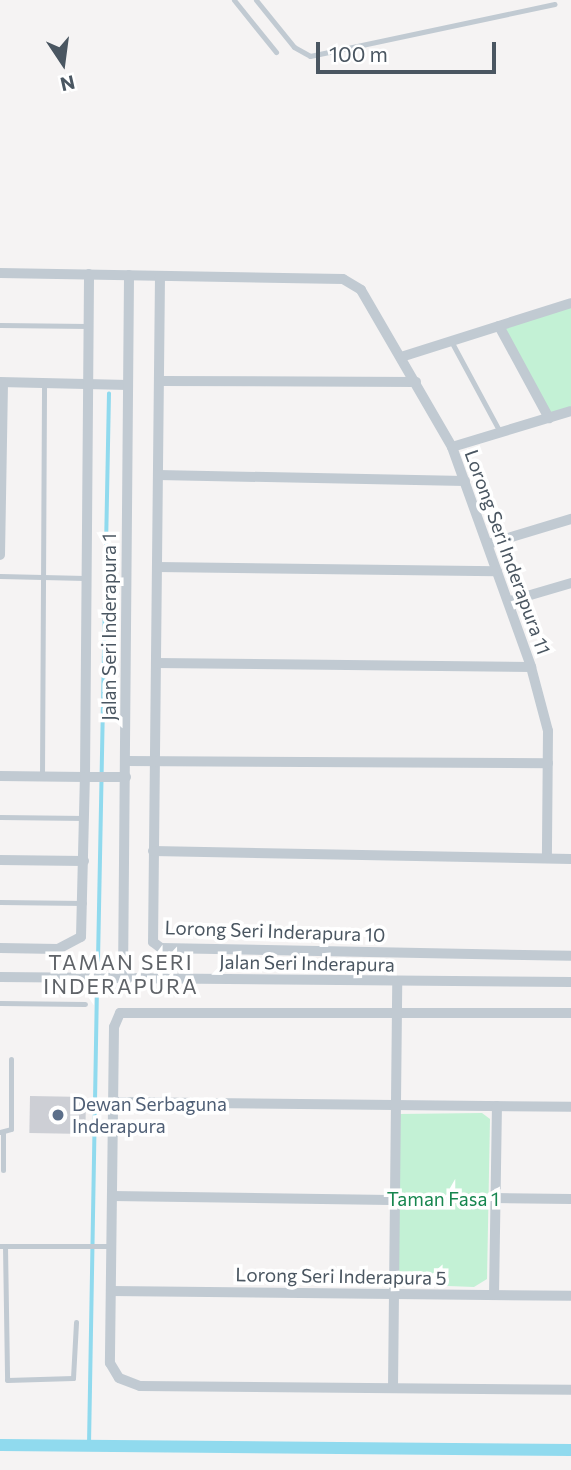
<!DOCTYPE html>
<html>
<head>
<meta charset="utf-8">
<style>
	body { margin:0 }
	#map { position:relative; width:571px; height:1470px; overflow:hidden; background:#f5f3f3; font-family:Commissioner,sans-serif }
	div>[style] { position:absolute }
	[style*='--x'] { left:calc(var(--x)*1px); top:calc(var(--y)*1px); width:calc(var(--w)*1px); rotate:calc(var(--a)*1deg) }
	.green>* { inset:0; background:#c3f1d5 }
	.stream>* { height:3.5px; margin:-1.75px; padding:0 1.75px; transform-origin:1.75px; border-radius:1.75px; background:#90daee }
	.canal>* { height:12px; margin:-6px; padding:0 6px; transform-origin:6px; border-radius:6px; background:#90daee }
	.building>* { inset:0; background:#cdcfd5; transform-origin:0 0 }
	.service>* { height:5px; margin:-2.5px; padding:0 2.5px; transform-origin:2.5px; border-radius:2.5px; background:#c1cad2 }
	.minor>* { height:10px; margin:-5px; padding:0 5px; transform-origin:5px; border-radius:5px; background:#c1cad2 }
	.dots>* { width:19px; height:19px; translate:-50% -50%; box-sizing:border-box; border:4px solid #fff; border-radius:50% }
	span { translate:-50% -50%; white-space:nowrap; text-align:center; line-height:1.15; -webkit-text-stroke:7px #fff; paint-order:stroke }
	.street-label { font-size:19px; color:#4a5661 }
	.service-label { font-size:19px; color:#4e5e75 }
	.left { translate:0 -50%; text-align:left }
	.park-label { font-size:19px; color:#17864f }
	.neighbourhood-label { font-size:21px; color:#5f6368; letter-spacing:2px }
	.north { position:absolute; left:28px; top:28px; width:70px; height:70px; -webkit-text-stroke:5px #fff; paint-order:stroke; rotate:167deg; font-size:19px; font-weight:700; line-height:28px; text-align:center; color:#4a5661 }
	.north::after { content:''; display:block; margin:auto; width:24px; height:32px; background:#4a5661; clip-path:polygon(50% 0,100% 100%,50% 72%,0 100%) }
	.scale { position:absolute; left:316px; top:42px; width:180px; height:32px; box-sizing:border-box; border:4px solid #4a5661; border-top:0; padding-left:9px; font-size:21px; line-height:24px; white-space:nowrap; color:#4a5661; -webkit-text-stroke:5px #fff; paint-order:stroke }
</style>
</head>
<body>
<div id="map">
	<div class="green">
		<div style="clip-path:polygon(571px 303px,571px 411px,549px 418px,499px 326px)"></div>
		<div style="clip-path:polygon(482px 1113px,490px 1119px,487px 1279px,474px 1287px,397px 1284px,399px 1114px)"></div>
	</div>
	<div class="stream">
		<div style="--x:98;--y:961;--w:567;--a:-88.89"></div>
		<div style="--x:89;--y:1445;--w:448;--a:-89"></div>
	</div>
	<div class="canal">
		<div style="--x:0;--y:1445;--w:571;--a:0.5"></div>
	</div>
	<div class="building">
		<div style="left:30px;top:1096px;width:56px;height:37px;rotate:1deg"></div>
	</div>
	<div class="service">
		<div style="--x:234;--y:0;--w:67;--a:51.1"></div>
		<div style="--x:256;--y:0;--w:60;--a:51"></div>
		<div style="--x:294;--y:47;--w:18;--a:29"></div>
		<div style="--x:310;--y:56;--w:250;--a:-12"></div>
		<div style="--x:0;--y:325;--w:88;--a:0.7"></div>
		<div style="--x:451;--y:341;--w:103;--a:61.7"></div>
		<div style="--x:0;--y:576;--w:85;--a:1.3"></div>
		<div style="--x:42;--y:776;--w:393;--a:-89.7"></div>
		<div style="--x:0;--y:817;--w:85;--a:0.7"></div>
		<div style="--x:0;--y:902;--w:84;--a:0.7"></div>
		<div style="--x:0;--y:1003;--w:85;--a:0.7"></div>
		<div style="--x:0;--y:1132;--w:11;--a:-15"></div>
		<div style="--x:11;--y:1129;--w:70;--a:-90"></div>
		<div style="--x:3;--y:1133;--w:37;--a:90"></div>
		<div style="--x:0;--y:1246;--w:112;--a:0"></div>
		<div style="--x:5;--y:1246;--w:134;--a:89.1"></div>
		<div style="--x:7;--y:1380;--w:66;--a:-1.7"></div>
		<div style="--x:73;--y:1378;--w:56;--a:-86.9"></div>
	</div>
	<div class="minor">
		<div style="--x:0;--y:273;--w:343;--a:1"></div>
		<div style="--x:343;--y:279;--w:21;--a:31"></div>
		<div style="--x:361;--y:290;--w:181;--a:59.9"></div>
		<div style="--x:452;--y:447;--w:234;--a:70.2"></div>
		<div style="--x:531;--y:667;--w:66;--a:75.1"></div>
		<div style="--x:548;--y:731;--w:127;--a:90.5"></div>
		<div style="--x:160;--y:276;--w:666;--a:90.6"></div>
		<div style="--x:153;--y:942;--w:10;--a:37"></div>
		<div style="--x:161;--y:948;--w:410;--a:1.1"></div>
		<div style="--x:499;--y:326;--w:105;--a:61.5"></div>
		<div style="--x:401;--y:357;--w:178;--a:-17.6"></div>
		<div style="--x:160;--y:381;--w:256;--a:0.2"></div>
		<div style="--x:0;--y:382;--w:128;--a:1.3"></div>
		<div style="--x:452;--y:447;--w:124;--a:-16.8"></div>
		<div style="--x:158;--y:475;--w:307;--a:1.1"></div>
		<div style="--x:488;--y:544;--w:87;--a:-16.8"></div>
		<div style="--x:0;--y:555;--w:172;--a:-89"></div>
		<div style="--x:157;--y:567;--w:340;--a:0.7"></div>
		<div style="--x:510;--y:601;--w:64;--a:-16.4"></div>
		<div style="--x:156;--y:663;--w:375;--a:0.6"></div>
		<div style="--x:126;--y:761;--w:422;--a:0.3"></div>
		<div style="--x:0;--y:776;--w:85;--a:0.7"></div>
		<div style="--x:85;--y:777;--w:503;--a:-89.54"></div>
		<div style="--x:153;--y:851;--w:418;--a:1.1"></div>
		<div style="--x:0;--y:860;--w:84;--a:0.7"></div>
		<div style="--x:0;--y:948;--w:58;--a:1"></div>
		<div style="--x:58;--y:949;--w:26;--a:-28"></div>
		<div style="--x:81;--y:937;--w:160;--a:-88.6"></div>
		<div style="--x:85;--y:777;--w:41;--a:0"></div>
		<div style="--x:0;--y:977;--w:571;--a:0.5"></div>
		<div style="--x:123;--y:979;--w:704;--a:-89.51"></div>
		<div style="--x:571;--y:1013;--w:451;--a:180"></div>
		<div style="--x:120;--y:1013;--w:15;--a:113"></div>
		<div style="--x:114;--y:1027;--w:336;--a:90.7"></div>
		<div style="--x:110;--y:1363;--w:17;--a:59"></div>
		<div style="--x:119;--y:1378;--w:22;--a:21"></div>
		<div style="--x:140;--y:1386;--w:431;--a:0.5"></div>
		<div style="--x:113;--y:1102;--w:458;--a:0.6"></div>
		<div style="--x:112;--y:1196;--w:278;--a:0.8"></div>
		<div style="--x:495;--y:1198;--w:76;--a:0.8"></div>
		<div style="--x:111;--y:1291;--w:460;--a:0.6"></div>
		<div style="--x:494;--y:1295;--w:189;--a:-89.1"></div>
		<div style="--x:393;--y:1388;--w:406;--a:-89.4"></div>
	</div>
	<div class="dots">
		<div style="left:58px;top:1115px;background:#5c6f8a"></div>
	</div>
	<div class="street-label">
		<span style="left:508px;top:552px;rotate:70deg">Lorong Seri Inderapura 11</span>
		<span style="left:109px;top:627px;rotate:-90deg">Jalan Seri Inderapura 1</span>
		<span style="left:275px;top:931px;rotate:2deg">Lorong Seri Inderapura 10</span>
		<span style="left:307px;top:963px;rotate:1deg">Jalan Seri Inderapura</span>
		<span style="left:341px;top:1276px;rotate:1deg">Lorong Seri Inderapura 5</span>
	</div>
	<div class="service-label">
		<span class="left" style="left:72px;top:1115px">Dewan Serbaguna<br>Inderapura</span>
	</div>
	<div class="park-label">
		<span style="left:443px;top:1199px">Taman Fasa 1</span>
	</div>
	<div class="neighbourhood-label">
		<span style="left:121px;top:974px">TAMAN SERI<br>INDERAPURA</span>
	</div>
	<div class="north">N</div>
	<div class="scale">100 m</div>
</div>
</body>
</html>
